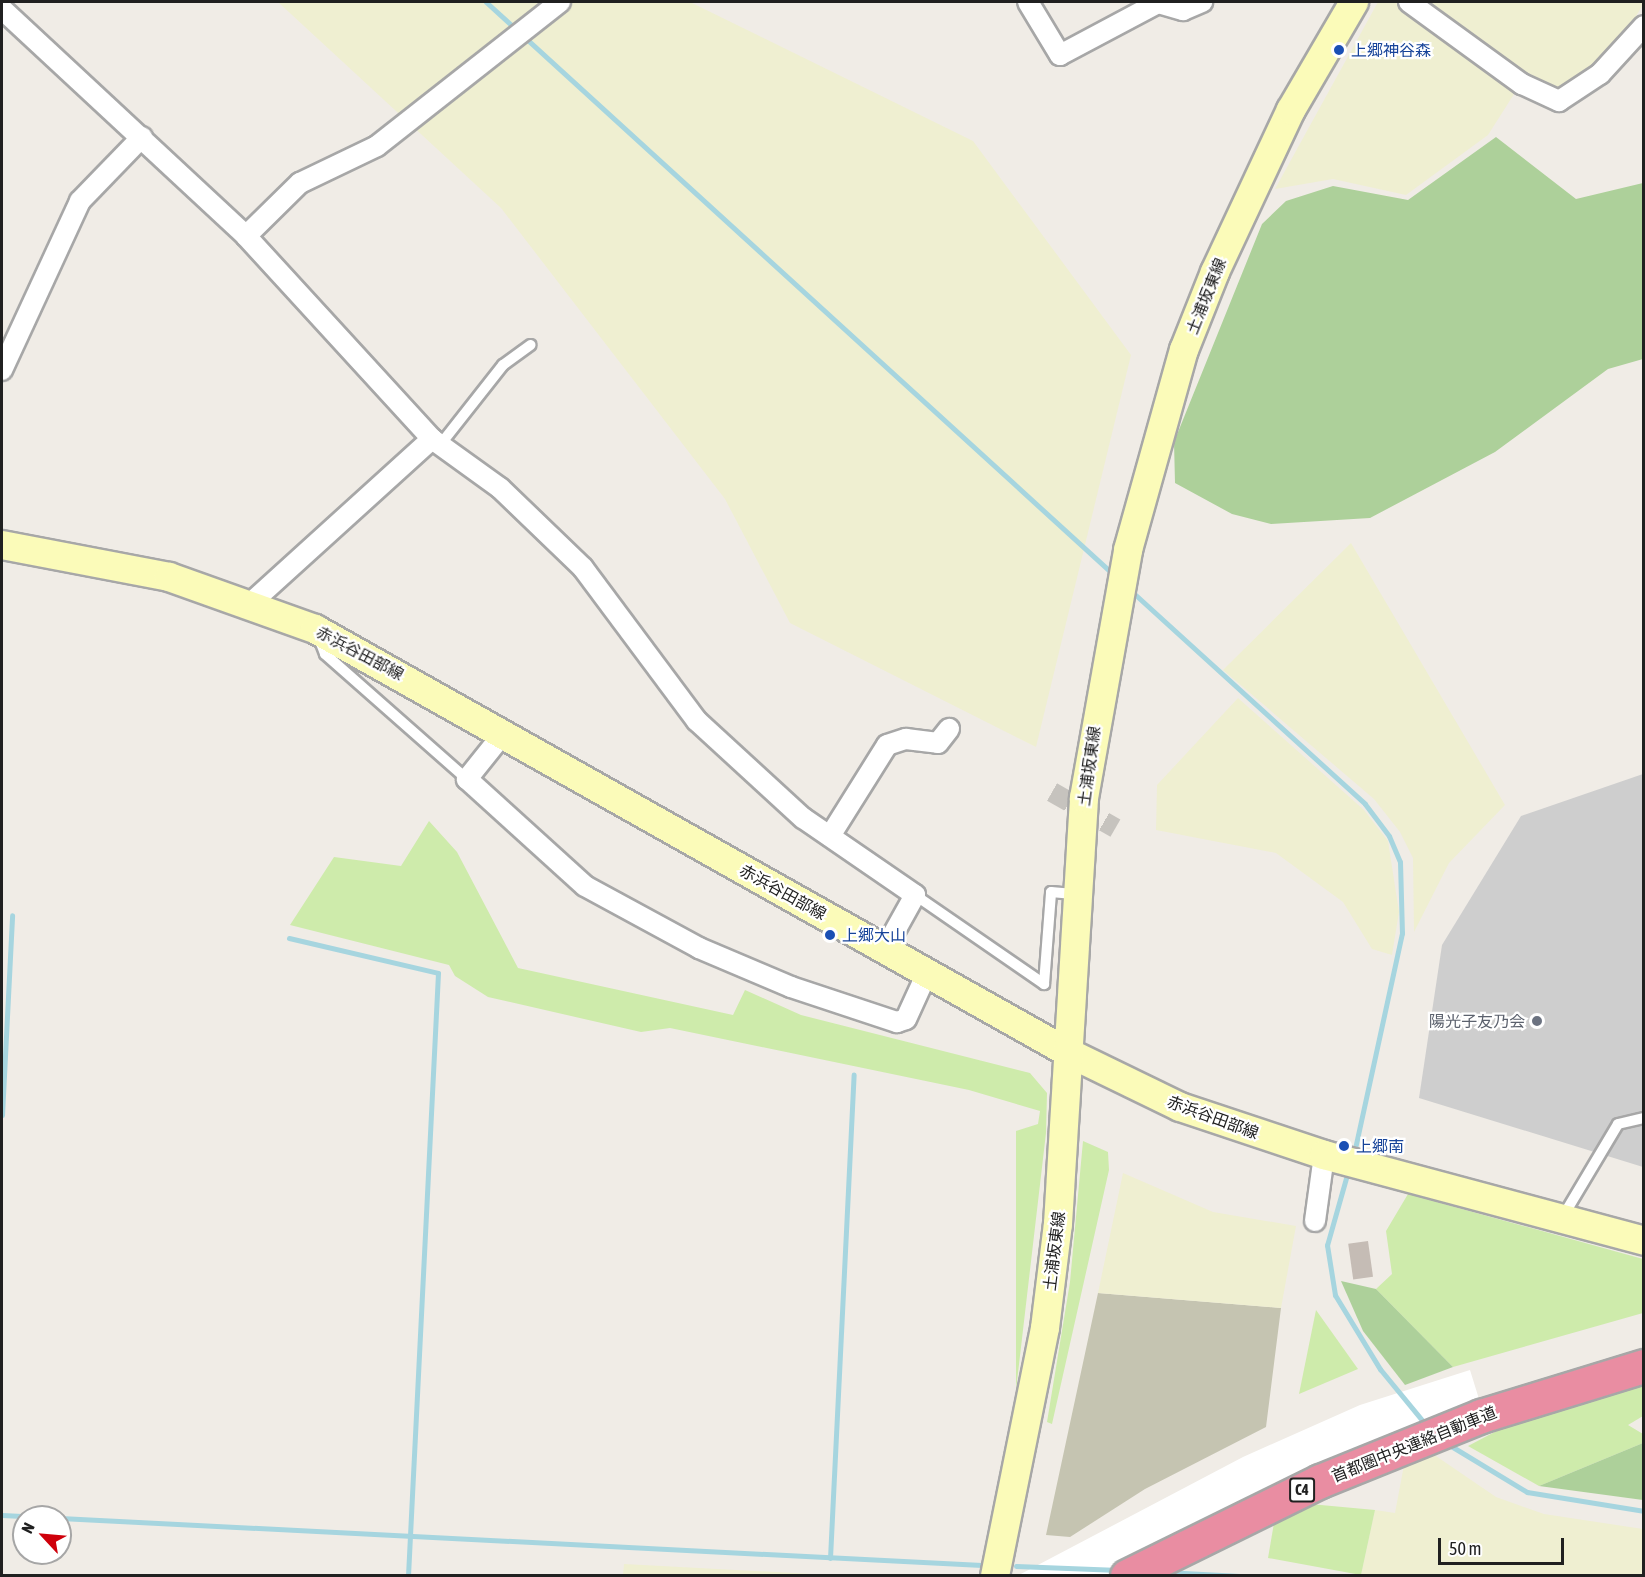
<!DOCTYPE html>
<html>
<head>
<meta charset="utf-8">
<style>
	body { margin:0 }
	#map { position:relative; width:1645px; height:1577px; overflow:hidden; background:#f0ece6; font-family:"Asap Condensed","Noto Sans JP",sans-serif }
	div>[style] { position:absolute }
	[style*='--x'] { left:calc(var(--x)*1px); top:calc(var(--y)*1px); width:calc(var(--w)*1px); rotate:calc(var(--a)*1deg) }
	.religious>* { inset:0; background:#cecece }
	.construction>* { inset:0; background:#c5c4b1 }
	.farmland>* { inset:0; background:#efefd1 }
	.grass>* { inset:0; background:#ceebab }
	.forest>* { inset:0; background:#add09a }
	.pier>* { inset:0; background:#fff }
	.stream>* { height:5px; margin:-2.5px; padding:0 2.5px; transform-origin:2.5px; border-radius:2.5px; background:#a6d5df }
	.building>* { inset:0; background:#c5bcb5; transform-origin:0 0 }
	.street-tunnel>* { height:20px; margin-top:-10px; transform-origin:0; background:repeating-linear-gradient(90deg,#c6c3be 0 20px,transparent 0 30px) }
	.roads { filter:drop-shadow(2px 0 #a7a7a7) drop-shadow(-2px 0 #a7a7a7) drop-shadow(0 2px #a7a7a7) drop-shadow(0 -2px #a7a7a7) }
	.lane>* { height:10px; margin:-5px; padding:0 5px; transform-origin:5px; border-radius:5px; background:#fff }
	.street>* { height:20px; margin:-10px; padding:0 10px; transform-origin:10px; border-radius:10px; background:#fff }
	.secondary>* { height:28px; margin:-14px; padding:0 14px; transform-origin:14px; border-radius:14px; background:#fbfbb9 }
	.highway>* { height:33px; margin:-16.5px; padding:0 16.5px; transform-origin:16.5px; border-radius:16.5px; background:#e98da2 }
	.dots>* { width:16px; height:16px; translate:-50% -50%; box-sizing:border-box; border:3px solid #fff; border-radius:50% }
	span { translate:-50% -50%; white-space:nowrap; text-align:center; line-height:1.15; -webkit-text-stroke:4.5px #fff; paint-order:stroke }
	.shield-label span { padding:2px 4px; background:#fff; border:2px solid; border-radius:4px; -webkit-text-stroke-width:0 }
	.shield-label { font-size:15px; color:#202020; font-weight:700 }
	.transit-label { font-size:16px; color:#164399 }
	.left { translate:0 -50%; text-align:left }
	.street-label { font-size:16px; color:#202020 }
	.worship-label { font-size:16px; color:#5b616d }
	.right { translate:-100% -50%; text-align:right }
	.frame { position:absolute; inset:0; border:3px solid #202020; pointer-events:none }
	.north { position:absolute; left:12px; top:1505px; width:60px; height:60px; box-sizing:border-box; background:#fff; border:2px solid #a6a6a6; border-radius:50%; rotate:296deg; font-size:16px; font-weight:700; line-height:24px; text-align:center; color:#202020 }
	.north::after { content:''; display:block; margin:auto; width:21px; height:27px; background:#cf000b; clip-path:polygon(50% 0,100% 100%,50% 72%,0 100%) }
	.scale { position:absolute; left:1438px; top:1538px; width:126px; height:27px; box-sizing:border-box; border:3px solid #202020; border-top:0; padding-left:8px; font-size:18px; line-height:21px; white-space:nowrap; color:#202020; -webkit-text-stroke:4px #fff; paint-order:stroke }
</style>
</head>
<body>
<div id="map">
	<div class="religious">
		<div style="clip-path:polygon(1643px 774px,1643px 1167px,1419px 1098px,1442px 945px,1521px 816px)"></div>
	</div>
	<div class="construction">
		<div style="clip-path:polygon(1098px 1293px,1281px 1308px,1266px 1427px,1145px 1489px,1070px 1537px,1046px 1535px)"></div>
	</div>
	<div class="farmland">
		<div style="clip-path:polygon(278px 2px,690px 2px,973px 141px,1131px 355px,1036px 747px,790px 623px,725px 499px,501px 208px)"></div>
		<div style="clip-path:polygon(1378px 2px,1396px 2px,1516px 91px,1488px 135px,1406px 195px,1333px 179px,1275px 189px)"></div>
		<div style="clip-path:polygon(1419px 2px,1643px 2px,1644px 3px,1621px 41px,1564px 91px,1552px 93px)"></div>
		<div style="clip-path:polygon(1351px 543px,1505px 805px,1449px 863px,1414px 932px,1413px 858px,1400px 832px,1374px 799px,1223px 670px)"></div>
		<div style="clip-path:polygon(1238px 698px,1364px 810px,1388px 841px,1399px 912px,1392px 955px,1372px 949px,1343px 902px,1276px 853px,1156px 830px,1157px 785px)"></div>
		<div style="clip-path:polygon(1123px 1173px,1213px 1212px,1296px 1226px,1281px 1308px,1098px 1293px)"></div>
		<div style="clip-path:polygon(1433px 1454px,1496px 1497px,1544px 1514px,1643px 1529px,1643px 1575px,1361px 1575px,1375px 1510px,1395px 1513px,1404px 1465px)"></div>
		<div style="clip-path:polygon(624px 1564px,830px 1575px,623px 1575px)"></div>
	</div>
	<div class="grass">
		<div style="clip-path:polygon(429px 821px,457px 852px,518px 968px,733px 1015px,745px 990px,801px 1015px,1030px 1073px,1047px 1093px,1046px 1133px,1016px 1390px,1016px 1131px,1038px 1124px,1040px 1111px,969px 1090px,670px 1028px,641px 1032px,488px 997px,455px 976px,449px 965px,290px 925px,334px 857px,401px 866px)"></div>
		<div style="clip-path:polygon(1083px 1141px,1108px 1152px,1109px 1170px,1052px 1424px,1047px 1422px,1070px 1282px)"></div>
		<div style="clip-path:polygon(1408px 1194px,1643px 1259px,1643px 1313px,1453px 1367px,1376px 1289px,1392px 1274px,1386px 1231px)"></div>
		<div style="clip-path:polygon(1316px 1310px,1358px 1369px,1299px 1394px)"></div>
		<div style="clip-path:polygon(1643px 1381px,1643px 1416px,1628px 1425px,1643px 1434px,1643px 1443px,1539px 1486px,1468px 1446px,1506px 1426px)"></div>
		<div style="clip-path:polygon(1310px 1504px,1375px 1510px,1361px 1575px,1268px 1558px,1274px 1523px)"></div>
	</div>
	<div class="forest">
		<div style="clip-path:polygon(1496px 137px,1576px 199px,1643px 183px,1643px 359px,1608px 369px,1495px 452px,1370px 518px,1271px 524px,1232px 514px,1175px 483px,1174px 442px,1262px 224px,1286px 201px,1333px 186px,1408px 200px)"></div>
		<div style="clip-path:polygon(1341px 1281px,1376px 1289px,1453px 1367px,1405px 1385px,1363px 1331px)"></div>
		<div style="clip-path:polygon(1643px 1443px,1643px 1500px,1539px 1486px)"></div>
	</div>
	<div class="pier">
		<div style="clip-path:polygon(1470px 1370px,1488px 1428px,1335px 1487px,1153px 1575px,1017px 1576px,1243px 1457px,1360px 1405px)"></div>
	</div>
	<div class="stream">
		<div style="--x:486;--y:2;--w:850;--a:42.38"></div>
		<div style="--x:1129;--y:589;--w:319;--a:42.3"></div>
		<div style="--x:1365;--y:804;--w:40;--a:53"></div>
		<div style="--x:1389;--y:836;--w:28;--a:67"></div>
		<div style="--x:1400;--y:862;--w:71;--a:88.4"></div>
		<div style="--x:1402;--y:933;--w:225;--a:102.3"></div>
		<div style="--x:289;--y:938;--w:153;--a:13.2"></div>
		<div style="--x:438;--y:973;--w:604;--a:92.85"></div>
		<div style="--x:2;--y:1115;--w:200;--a:-87.1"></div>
		<div style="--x:1348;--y:1171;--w:77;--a:105.8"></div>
		<div style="--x:1327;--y:1245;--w:51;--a:80.9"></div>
		<div style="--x:1335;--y:1295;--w:87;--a:58.7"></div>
		<div style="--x:1380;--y:1369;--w:72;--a:50.6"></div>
		<div style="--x:1446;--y:1443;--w:95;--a:31.2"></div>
		<div style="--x:1527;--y:1492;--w:119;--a:9.2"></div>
		<div style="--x:2;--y:1515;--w:40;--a:2.9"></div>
		<div style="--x:60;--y:1518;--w:923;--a:2.92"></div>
		<div style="--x:830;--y:1558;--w:484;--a:-87.2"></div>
		<div style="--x:1016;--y:1566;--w:103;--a:2.2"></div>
		<div style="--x:1165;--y:1572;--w:75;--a:3.1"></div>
	</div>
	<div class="building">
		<div style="left:1368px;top:1241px;width:36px;height:20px;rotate:82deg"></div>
	</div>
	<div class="street-tunnel">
		<div style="--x:1052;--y:792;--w:73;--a:29.7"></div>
	</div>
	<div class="roads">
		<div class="lane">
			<div style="--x:440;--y:445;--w:102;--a:-51.8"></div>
			<div style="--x:503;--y:365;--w:34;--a:-36"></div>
			<div style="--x:319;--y:638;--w:17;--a:69"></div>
			<div style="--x:325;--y:654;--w:189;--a:41.4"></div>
			<div style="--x:915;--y:895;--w:157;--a:34.6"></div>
			<div style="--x:1044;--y:984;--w:92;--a:-85.6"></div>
			<div style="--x:1051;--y:892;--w:25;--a:5"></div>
			<div style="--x:1562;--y:1218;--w:109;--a:-59.2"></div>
			<div style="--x:1618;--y:1124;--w:27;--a:-13"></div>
		</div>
		<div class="street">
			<div style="--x:1028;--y:2;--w:62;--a:58.9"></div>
			<div style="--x:1060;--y:55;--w:111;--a:-28"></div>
			<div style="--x:1158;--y:3;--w:26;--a:16"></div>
			<div style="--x:1183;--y:10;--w:21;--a:-23"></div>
			<div style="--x:1409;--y:2;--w:140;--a:36"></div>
			<div style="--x:1522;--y:84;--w:41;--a:24.7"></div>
			<div style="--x:1559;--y:101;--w:49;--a:-33.4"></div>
			<div style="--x:1600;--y:74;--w:65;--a:-47.5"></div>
			<div style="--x:2;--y:9;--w:333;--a:42.9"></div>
			<div style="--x:246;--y:236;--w:275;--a:47.5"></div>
			<div style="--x:432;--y:439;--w:84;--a:35.8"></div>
			<div style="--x:500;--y:488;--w:115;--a:43.9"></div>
			<div style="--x:583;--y:568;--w:191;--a:53.3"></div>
			<div style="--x:697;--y:721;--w:144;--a:42.5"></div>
			<div style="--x:803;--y:818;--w:136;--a:34.5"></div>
			<div style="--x:915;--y:895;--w:62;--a:119.1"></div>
			<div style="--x:246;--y:236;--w:76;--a:-44.5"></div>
			<div style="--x:300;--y:183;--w:85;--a:-25.7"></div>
			<div style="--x:377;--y:146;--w:233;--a:-38.2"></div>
			<div style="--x:2;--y:370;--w:186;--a:-65.2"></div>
			<div style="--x:80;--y:201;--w:89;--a:-45.9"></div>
			<div style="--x:252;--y:602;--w:243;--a:-42.2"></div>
			<div style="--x:503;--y:734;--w:58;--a:128.7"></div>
			<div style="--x:467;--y:779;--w:159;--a:42.2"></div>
			<div style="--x:585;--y:886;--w:130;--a:28.5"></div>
			<div style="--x:699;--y:948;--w:100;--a:23"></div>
			<div style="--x:791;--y:987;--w:112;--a:18.3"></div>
			<div style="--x:897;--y:1022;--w:9;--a:-18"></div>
			<div style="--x:906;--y:1019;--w:51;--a:-65.5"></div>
			<div style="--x:830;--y:836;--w:107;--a:-57.9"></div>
			<div style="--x:887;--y:745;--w:20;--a:-18"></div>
			<div style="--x:906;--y:739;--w:32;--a:7"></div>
			<div style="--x:938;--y:743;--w:18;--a:-52"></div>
			<div style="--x:1315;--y:1221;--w:67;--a:-82.2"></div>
		</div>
		<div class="secondary">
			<div style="--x:2;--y:545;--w:170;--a:10.8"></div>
			<div style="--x:169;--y:577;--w:155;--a:19.6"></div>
			<div style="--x:315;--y:629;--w:865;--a:29.35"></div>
			<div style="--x:1069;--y:1053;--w:123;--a:25.9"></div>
			<div style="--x:1180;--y:1107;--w:152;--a:18.4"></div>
			<div style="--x:1324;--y:1155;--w:331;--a:15"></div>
			<div style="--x:995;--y:1576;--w:253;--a:-78.6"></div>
			<div style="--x:1045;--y:1328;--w:105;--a:-82.9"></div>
			<div style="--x:1058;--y:1224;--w:427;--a:-86.5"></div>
			<div style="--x:1084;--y:798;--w:252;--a:-79.9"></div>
			<div style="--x:1128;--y:550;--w:208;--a:-74.4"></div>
			<div style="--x:1184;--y:350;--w:84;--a:-68.3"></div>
			<div style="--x:1215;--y:272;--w:179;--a:-64.9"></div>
			<div style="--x:1291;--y:110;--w:125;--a:-59.7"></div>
		</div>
		<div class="highway">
			<div style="--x:1127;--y:1576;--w:215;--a:-26.2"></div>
			<div style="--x:1320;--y:1481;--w:174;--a:-22"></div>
			<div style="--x:1481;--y:1416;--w:170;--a:-17.1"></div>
		</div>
	</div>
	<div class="dots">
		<div style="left:1339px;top:50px;background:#1a4fb4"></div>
		<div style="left:830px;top:935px;background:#1a4fb4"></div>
		<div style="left:1537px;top:1021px;background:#6b7280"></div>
		<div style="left:1344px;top:1146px;background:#1a4fb4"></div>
	</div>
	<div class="shield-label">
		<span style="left:1302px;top:1490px">C4</span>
	</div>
	<div class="transit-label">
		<span class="left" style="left:1351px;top:50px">上郷神谷森</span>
		<span class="left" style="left:842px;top:935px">上郷大山</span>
		<span class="left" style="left:1356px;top:1146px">上郷南</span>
	</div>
	<div class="street-label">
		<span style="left:1206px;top:296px;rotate:-68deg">土浦坂東線</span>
		<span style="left:360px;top:653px;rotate:28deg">赤浜谷田部線</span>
		<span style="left:1089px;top:766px;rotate:-82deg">土浦坂東線</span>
		<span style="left:783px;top:892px;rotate:29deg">赤浜谷田部線</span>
		<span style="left:1213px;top:1117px;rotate:20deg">赤浜谷田部線</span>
		<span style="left:1054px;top:1251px;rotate:-83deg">土浦坂東線</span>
		<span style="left:1414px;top:1444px;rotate:-22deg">首都圏中央連絡自動車道</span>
	</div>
	<div class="worship-label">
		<span class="right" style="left:1525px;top:1021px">陽光子友乃会</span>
	</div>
	<div class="frame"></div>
	<div class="north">N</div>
	<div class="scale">50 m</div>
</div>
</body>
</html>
